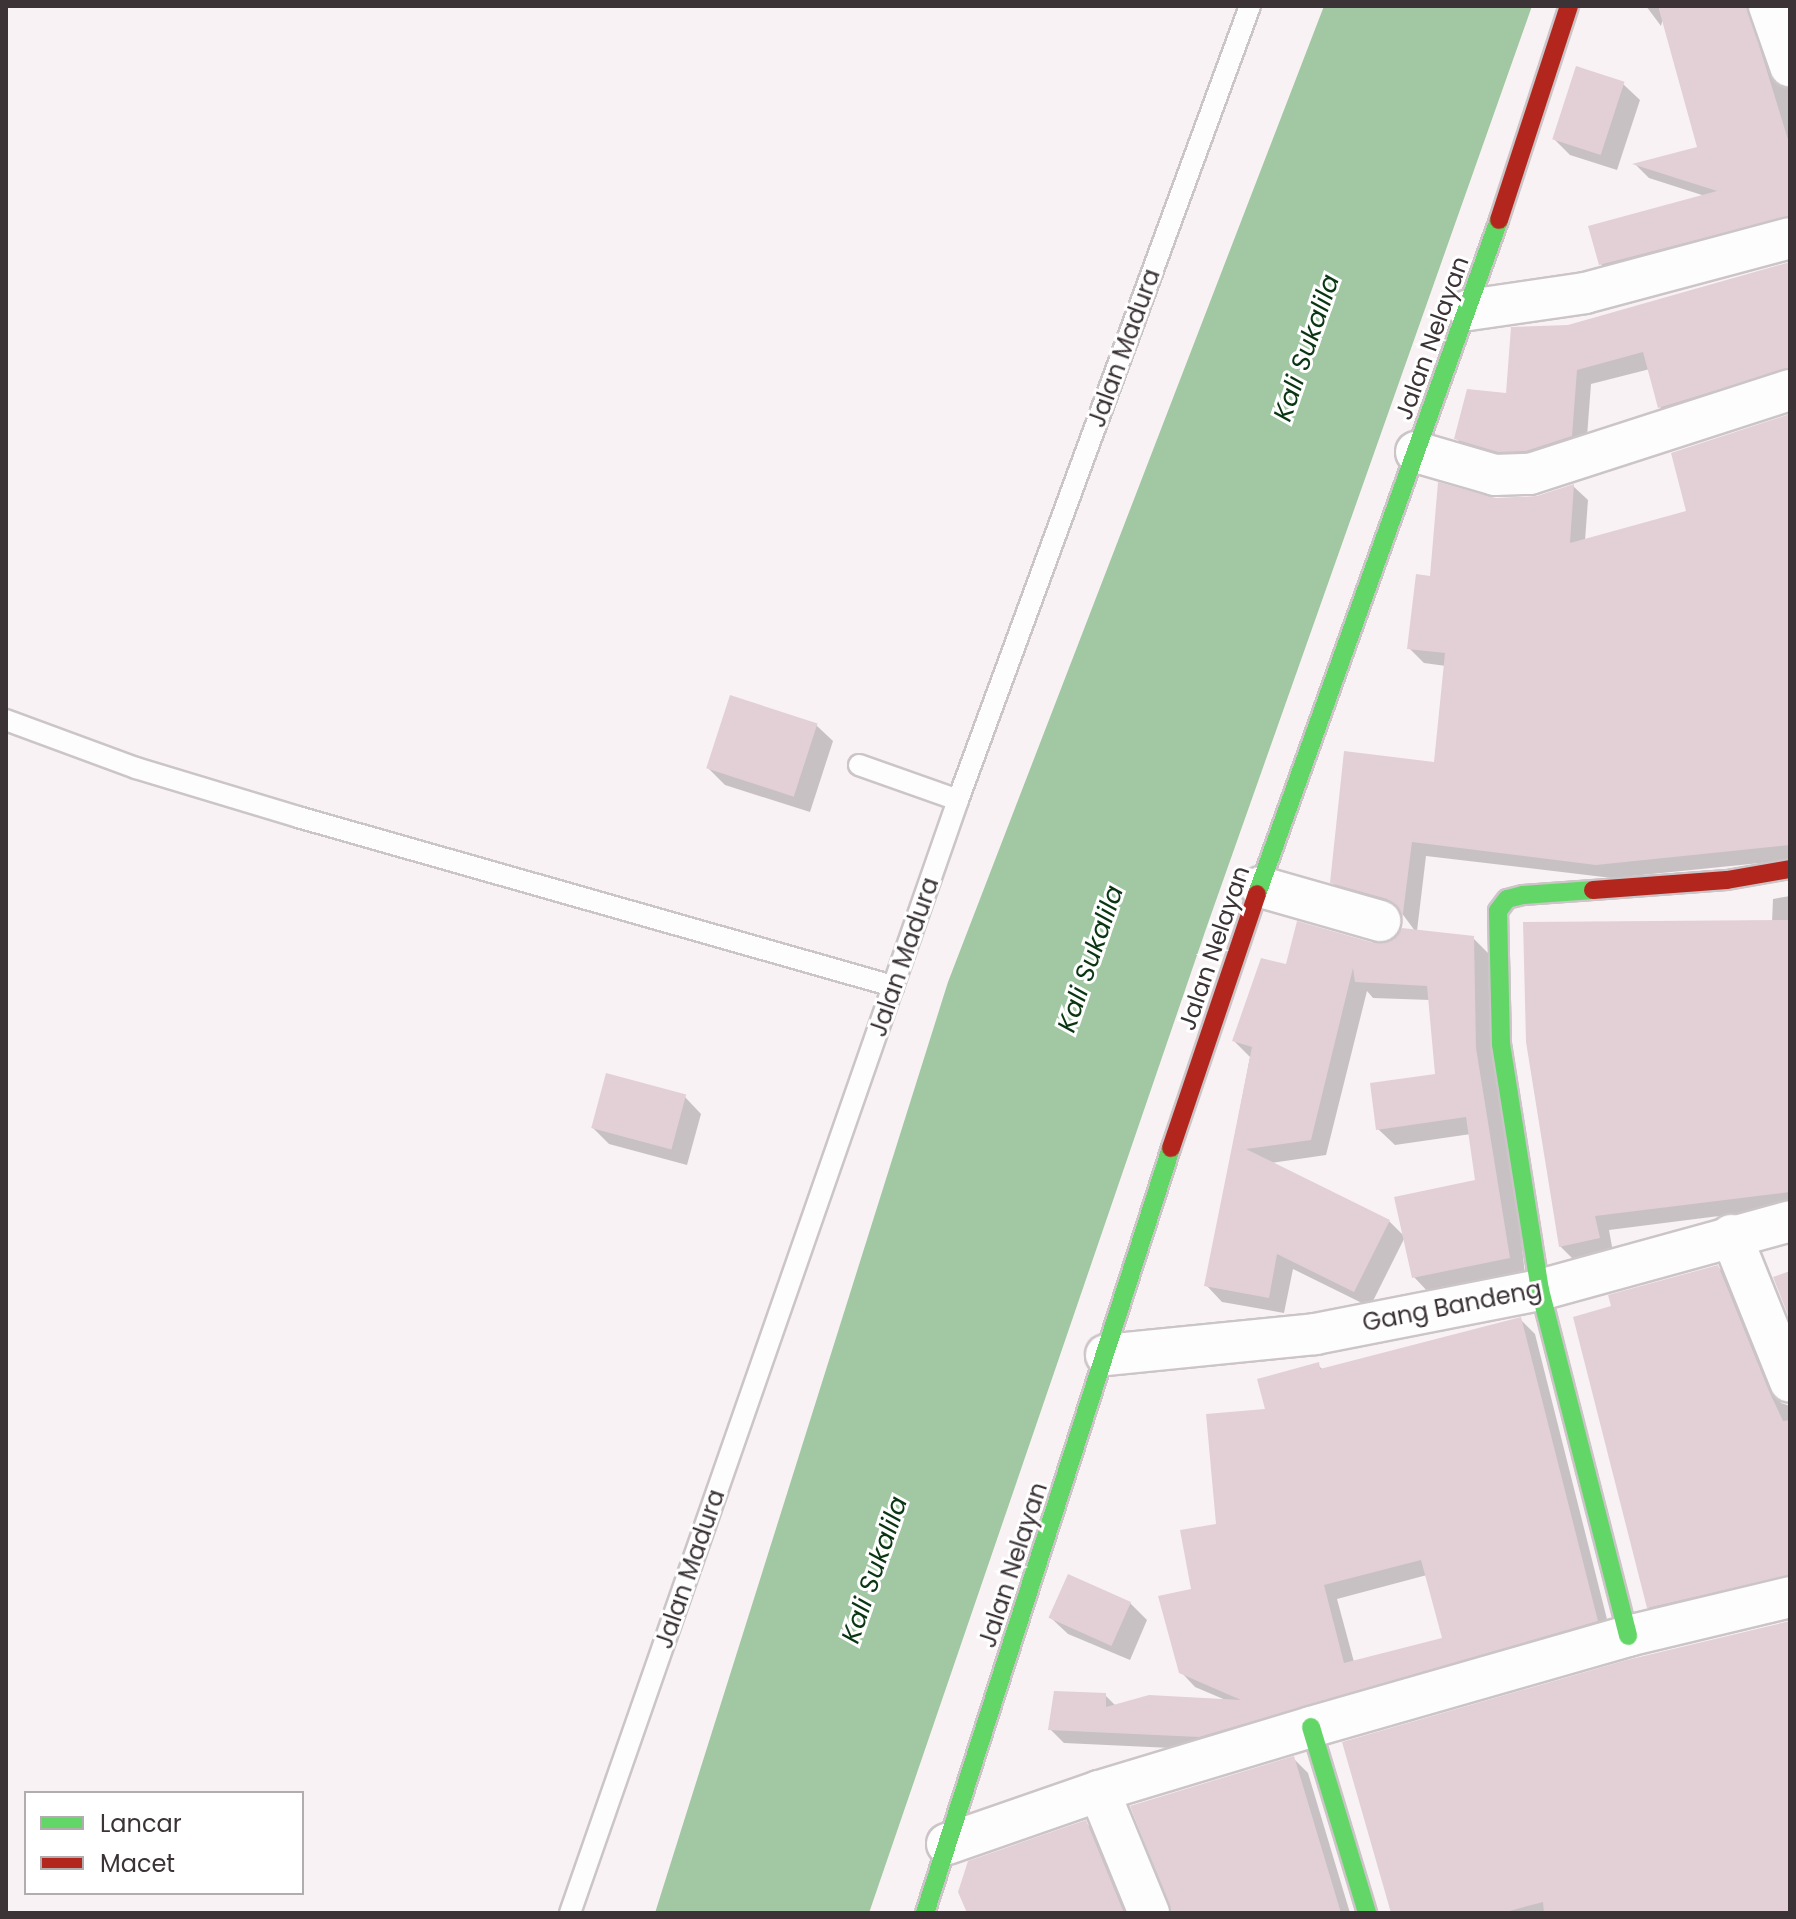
<!DOCTYPE html>
<html>
<head>
<meta charset="utf-8">
<style>
	body { margin:0 }
	#map { position:relative; width:1796px; height:1919px; overflow:hidden; background:#f9f2f4; font-family:Poppins,sans-serif }
	div>[style] { position:absolute }
	[style*='--x'] { left:calc(var(--x)*1px); top:calc(var(--y)*1px); width:calc(var(--w)*1px); rotate:calc(var(--a)*1deg) }
	.water>* { inset:0; background:#a1c7a3 }
	.shadow>* { inset:0; background:#0003 }
	.building>* { inset:0; background:#e2d0d6; transform-origin:0 0 }
	.roads { filter:drop-shadow(2px 0 #ccc5c7) drop-shadow(-2px 0 #ccc5c7) drop-shadow(0 2px #ccc5c7) drop-shadow(0 -2px #ccc5c7) }
	.lane>* { height:20px; margin:-10px; padding:0 10px; transform-origin:10px; border-radius:10px; background:#fefdfd }
	.street>* { height:40px; margin:-20px; padding:0 20px; transform-origin:20px; border-radius:20px; background:#fefdfd }
	.fast>* { height:18px; margin:-9px; padding:0 9px; transform-origin:9px; border-radius:9px; background:#63d668 }
	.jam>* { height:18px; margin:-9px; padding:0 9px; transform-origin:9px; border-radius:9px; background:#b3261e }
	span { translate:-50% -50%; white-space:nowrap; text-align:center; line-height:1.15; -webkit-text-stroke:6px #fff; paint-order:stroke }
	.street-label { font-size:24px; color:#3b3335 }
	.water-label { font-size:26px; color:#0a3512; font-style:italic }
	.frame { position:absolute; inset:0; border:8px solid #3b3335; pointer-events:none }
	.legend { position:absolute; left:24px; top:1791px; width:280px; height:104px; box-sizing:border-box; background:#fff; border:2px solid #b1adae; margin:0; padding:10px 14px; list-style:none; font-size:24px; color:#3b3335 }
	.legend li { display:flex; align-items:center; gap:16px; height:40px }
	.legend b { width:40px; border:2px solid #b1adae }
</style>
</head>
<body>
<div id="map">
	<div class="water">
		<div style="clip-path:polygon(1324px 6px,1532px 6px,1207px 926px,869px 1913px,655px 1913px,948px 982px)"></div>
	</div>
	<div class="shadow">
		<div style="clip-path:polygon(1646px 6px,1766px 6px,1761px 29px,1783px 87px,1790px 88px,1790px 232px,1615px 279px,1601px 264px,1705px 196px,1649px 178px,1636px 165px,1699px 148px,1663px 18px,1661px 26px)"></div>
		<div style="clip-path:polygon(1623px 84px,1640px 100px,1617px 170px,1570px 155px,1554px 139px)"></div>
		<div style="clip-path:polygon(1790px 264px,1790px 385px,1675px 422px,1660px 407px,1650px 369px,1591px 384px,1586px 450px,1541px 465px,1470px 453px,1456px 438px,1508px 395px,1569px 327px)"></div>
		<div style="clip-path:polygon(1790px 416px,1790px 860px,1612px 878px,1426px 856px,1417px 931px,1473px 938px,1489px 954px,1525px 1274px,1430px 1294px,1414px 1277px,1477px 1182px,1471px 1134px,1395px 1145px,1378px 1129px,1437px 1075px,1430px 1000px,1373px 998px,1367px 991px,1326px 1155px,1271px 1163px,1389px 1221px,1405px 1237px,1370px 1307px,1293px 1269px,1284px 1313px,1222px 1302px,1206px 1285px,1250px 1057px,1234px 1041px,1287px 966px,1415px 931px,1401px 912px,1346px 897px,1332px 882px,1435px 765px,1446px 666px,1424px 663px,1410px 649px,1432px 578px,1495px 500px,1537px 498px,1573px 486px,1588px 500px,1585px 541px,1689px 512px)"></div>
		<div style="clip-path:polygon(816px 725px,833px 741px,810px 812px,725px 785px,709px 769px)"></div>
		<div style="clip-path:polygon(1790px 896px,1790px 1207px,1609px 1230px,1613px 1252px,1575px 1261px,1560px 1246px,1772px 922px,1773px 899px)"></div>
		<div style="clip-path:polygon(685px 1097px,701px 1114px,687px 1165px,609px 1144px,592px 1127px)"></div>
		<div style="clip-path:polygon(1718px 1267px,1732px 1281px,1781px 1403px,1790px 1406px,1790px 1591px,1663px 1621px,1648px 1607px,1614px 1308px)"></div>
		<div style="clip-path:polygon(evenodd,1520px 1319px,1535px 1334px,1611px 1635px,1214px 1750px,1064px 1743px,1050px 1729px,1105px 1695px,1116px 1706px,1228px 1701px,1195px 1687px,1181px 1672px,1193px 1590px,1267px 1411px,1318px 1365px,1323px 1370px,1520px 1319px,1427px 1575px,1444px 1639px,1354px 1662px,1337px 1599px,1427px 1575px)"></div>
		<div style="clip-path:polygon(1130px 1603px,1147px 1620px,1130px 1660px,1068px 1634px,1051px 1618px)"></div>
		<div style="clip-path:polygon(1790px 1623px,1790px 1913px,1391px 1913px)"></div>
		<div style="clip-path:polygon(1293px 1758px,1308px 1773px,1350px 1913px,1173px 1913px)"></div>
		<div style="clip-path:polygon(1085px 1822px,1100px 1837px,1131px 1913px,969px 1913px)"></div>
	</div>
	<div class="building">
		<div style="clip-path:polygon(1658px 6px,1747px 6px,1790px 146px,1790px 216px,1599px 265px,1588px 226px,1717px 191px,1632px 164px,1697px 147px)"></div>
		<div style="left:1576px;top:66px;width:51px;height:77px;rotate:18deg"></div>
		<div style="clip-path:polygon(1790px 262px,1790px 368px,1658px 408px,1643px 352px,1577px 370px,1572px 436px,1526px 451px,1498px 452px,1454px 439px,1467px 389px,1506px 393px,1511px 327px,1568px 325px)"></div>
		<div style="clip-path:polygon(1790px 414px,1790px 845px,1596px 865px,1412px 842px,1402px 921px,1397px 906px,1387px 899px,1330px 883px,1344px 751px,1434px 762px,1445px 653px,1407px 649px,1416px 574px,1430px 576px,1438px 482px,1496px 498px,1537px 496px,1574px 484px,1570px 543px,1686px 511px,1671px 453px)"></div>
		<div style="left:730px;top:695px;width:92px;height:77px;rotate:18deg"></div>
		<div style="clip-path:polygon(1790px 920px,1790px 1192px,1595px 1216px,1600px 1238px,1559px 1247px,1526px 1042px,1523px 922px)"></div>
		<div style="clip-path:polygon(1297px 921px,1374px 943px,1395px 938px,1402px 928px,1474px 936px,1476px 1048px,1510px 1258px,1412px 1278px,1394px 1197px,1475px 1180px,1466px 1117px,1376px 1130px,1370px 1083px,1435px 1074px,1427px 986px,1355px 982px,1353px 968px,1311px 1140px,1246px 1149px,1390px 1220px,1354px 1292px,1277px 1254px,1269px 1298px,1204px 1286px,1252px 1047px,1232px 1041px,1261px 958px,1286px 964px)"></div>
		<div style="left:606px;top:1073px;width:83px;height:57px;rotate:15deg"></div>
		<div style="clip-path:polygon(1718px 1265px,1769px 1391px,1783px 1421px,1790px 1420px,1790px 1575px,1647px 1608px,1573px 1317px,1611px 1306px,1608px 1295px)"></div>
		<div style="clip-path:polygon(1790px 1271px,1790px 1320px,1773px 1277px)"></div>
		<div style="clip-path:polygon(evenodd,1521px 1317px,1598px 1621px,1199px 1737px,1048px 1730px,1054px 1691px,1106px 1693px,1106px 1707px,1149px 1695px,1241px 1700px,1179px 1673px,1158px 1596px,1191px 1589px,1180px 1530px,1216px 1524px,1206px 1414px,1265px 1409px,1257px 1379px,1319px 1362px,1320px 1369px,1521px 1317px,1421px 1560px,1442px 1638px,1344px 1663px,1324px 1585px,1421px 1560px)"></div>
		<div style="left:1068px;top:1574px;width:69px;height:48px;rotate:24deg"></div>
		<div style="clip-path:polygon(1790px 1621px,1790px 1913px,1544px 1913px,1543px 1902px,1502px 1913px,1391px 1913px,1342px 1742px,1627px 1660px)"></div>
		<div style="clip-path:polygon(1294px 1756px,1341px 1913px,1172px 1913px,1130px 1806px)"></div>
		<div style="clip-path:polygon(1086px 1820px,1124px 1913px,967px 1913px,958px 1892px,968px 1861px)"></div>
	</div>
	<div class="roads">
		<div class="lane">
			<div style="--x:6;--y:720;--w:139;--a:20.3"></div>
			<div style="--x:136;--y:768;--w:169;--a:16.8"></div>
			<div style="--x:298;--y:817;--w:619;--a:15.86"></div>
			<div style="--x:859;--y:765;--w:105;--a:19.5"></div>
			<div style="--x:570;--y:1913;--w:1179;--a:-70.78"></div>
			<div style="--x:958;--y:800;--w:846;--a:-69.81"></div>
		</div>
		<div class="street">
			<div style="--x:1769;--y:6;--w:64;--a:70.7"></div>
			<div style="--x:1469;--y:310;--w:117;--a:-8.3"></div>
			<div style="--x:1585;--y:293;--w:212;--a:-15"></div>
			<div style="--x:1416;--y:452;--w:82;--a:16.2"></div>
			<div style="--x:1495;--y:475;--w:35;--a:-2"></div>
			<div style="--x:1530;--y:474;--w:273;--a:-17.9"></div>
			<div style="--x:1261;--y:887;--w:124;--a:15.9"></div>
			<div style="--x:1731;--y:1235;--w:158;--a:68.1"></div>
			<div style="--x:1106;--y:1355;--w:210;--a:-5.7"></div>
			<div style="--x:1315;--y:1334;--w:229;--a:-11.1"></div>
			<div style="--x:1540;--y:1290;--w:259;--a:-15.4"></div>
			<div style="--x:1099;--y:1791;--w:132;--a:67.7"></div>
			<div style="--x:947;--y:1844;--w:161;--a:-19.2"></div>
			<div style="--x:1099;--y:1791;--w:221;--a:-16.8"></div>
			<div style="--x:1311;--y:1727;--w:330;--a:-16"></div>
			<div style="--x:1628;--y:1636;--w:167;--a:-13.5"></div>
		</div>
		<div class="fast">
			<div style="--x:1593;--y:890;--w:70;--a:175.9"></div>
			<div style="--x:1523;--y:895;--w:16;--a:166"></div>
			<div style="--x:1507;--y:899;--w:15;--a:127"></div>
			<div style="--x:1498;--y:911;--w:133;--a:88.7"></div>
			<div style="--x:1501;--y:1044;--w:249;--a:81"></div>
			<div style="--x:1540;--y:1290;--w:357;--a:75.7"></div>
			<div style="--x:1257;--y:894;--w:716;--a:-70.25"></div>
			<div style="--x:1311;--y:1727;--w:194;--a:73.2"></div>
			<div style="--x:925;--y:1913;--w:804;--a:-72.17"></div>
		</div>
		<div class="jam">
			<div style="--x:1499;--y:220;--w:225;--a:-71.9"></div>
			<div style="--x:1593;--y:890;--w:134;--a:-4.3"></div>
			<div style="--x:1727;--y:880;--w:64;--a:-9.9"></div>
			<div style="--x:1171;--y:1148;--w:268;--a:-71.3"></div>
		</div>
	</div>
	<div class="street-label">
		<span style="left:1432px;top:338px;rotate:-70deg">Jalan Nelayan</span>
		<span style="left:1124px;top:348px;rotate:-70deg">Jalan Madura</span>
		<span style="left:1214px;top:948px;rotate:-71deg">Jalan Nelayan</span>
		<span style="left:904px;top:957px;rotate:-71deg">Jalan Madura</span>
		<span style="left:1452px;top:1306px;rotate:-11deg">Gang Bandeng</span>
		<span style="left:1013px;top:1565px;rotate:-72deg">Jalan Nelayan</span>
		<span style="left:690px;top:1569px;rotate:-71deg">Jalan Madura</span>
	</div>
	<div class="water-label">
		<span style="left:1307px;top:348px;rotate:-71deg">Kali Sukalila</span>
		<span style="left:1091px;top:959px;rotate:-71deg">Kali Sukalila</span>
		<span style="left:875px;top:1570px;rotate:-71deg">Kali Sukalila</span>
	</div>
	<div class="frame"></div>
	<ul class="legend">
	<li><b style="height:10px;background:#63d668"></b>Lancar</li>
	<li><b style="height:10px;background:#b3261e"></b>Macet</li>
	</ul>
</div>
</body>
</html>
